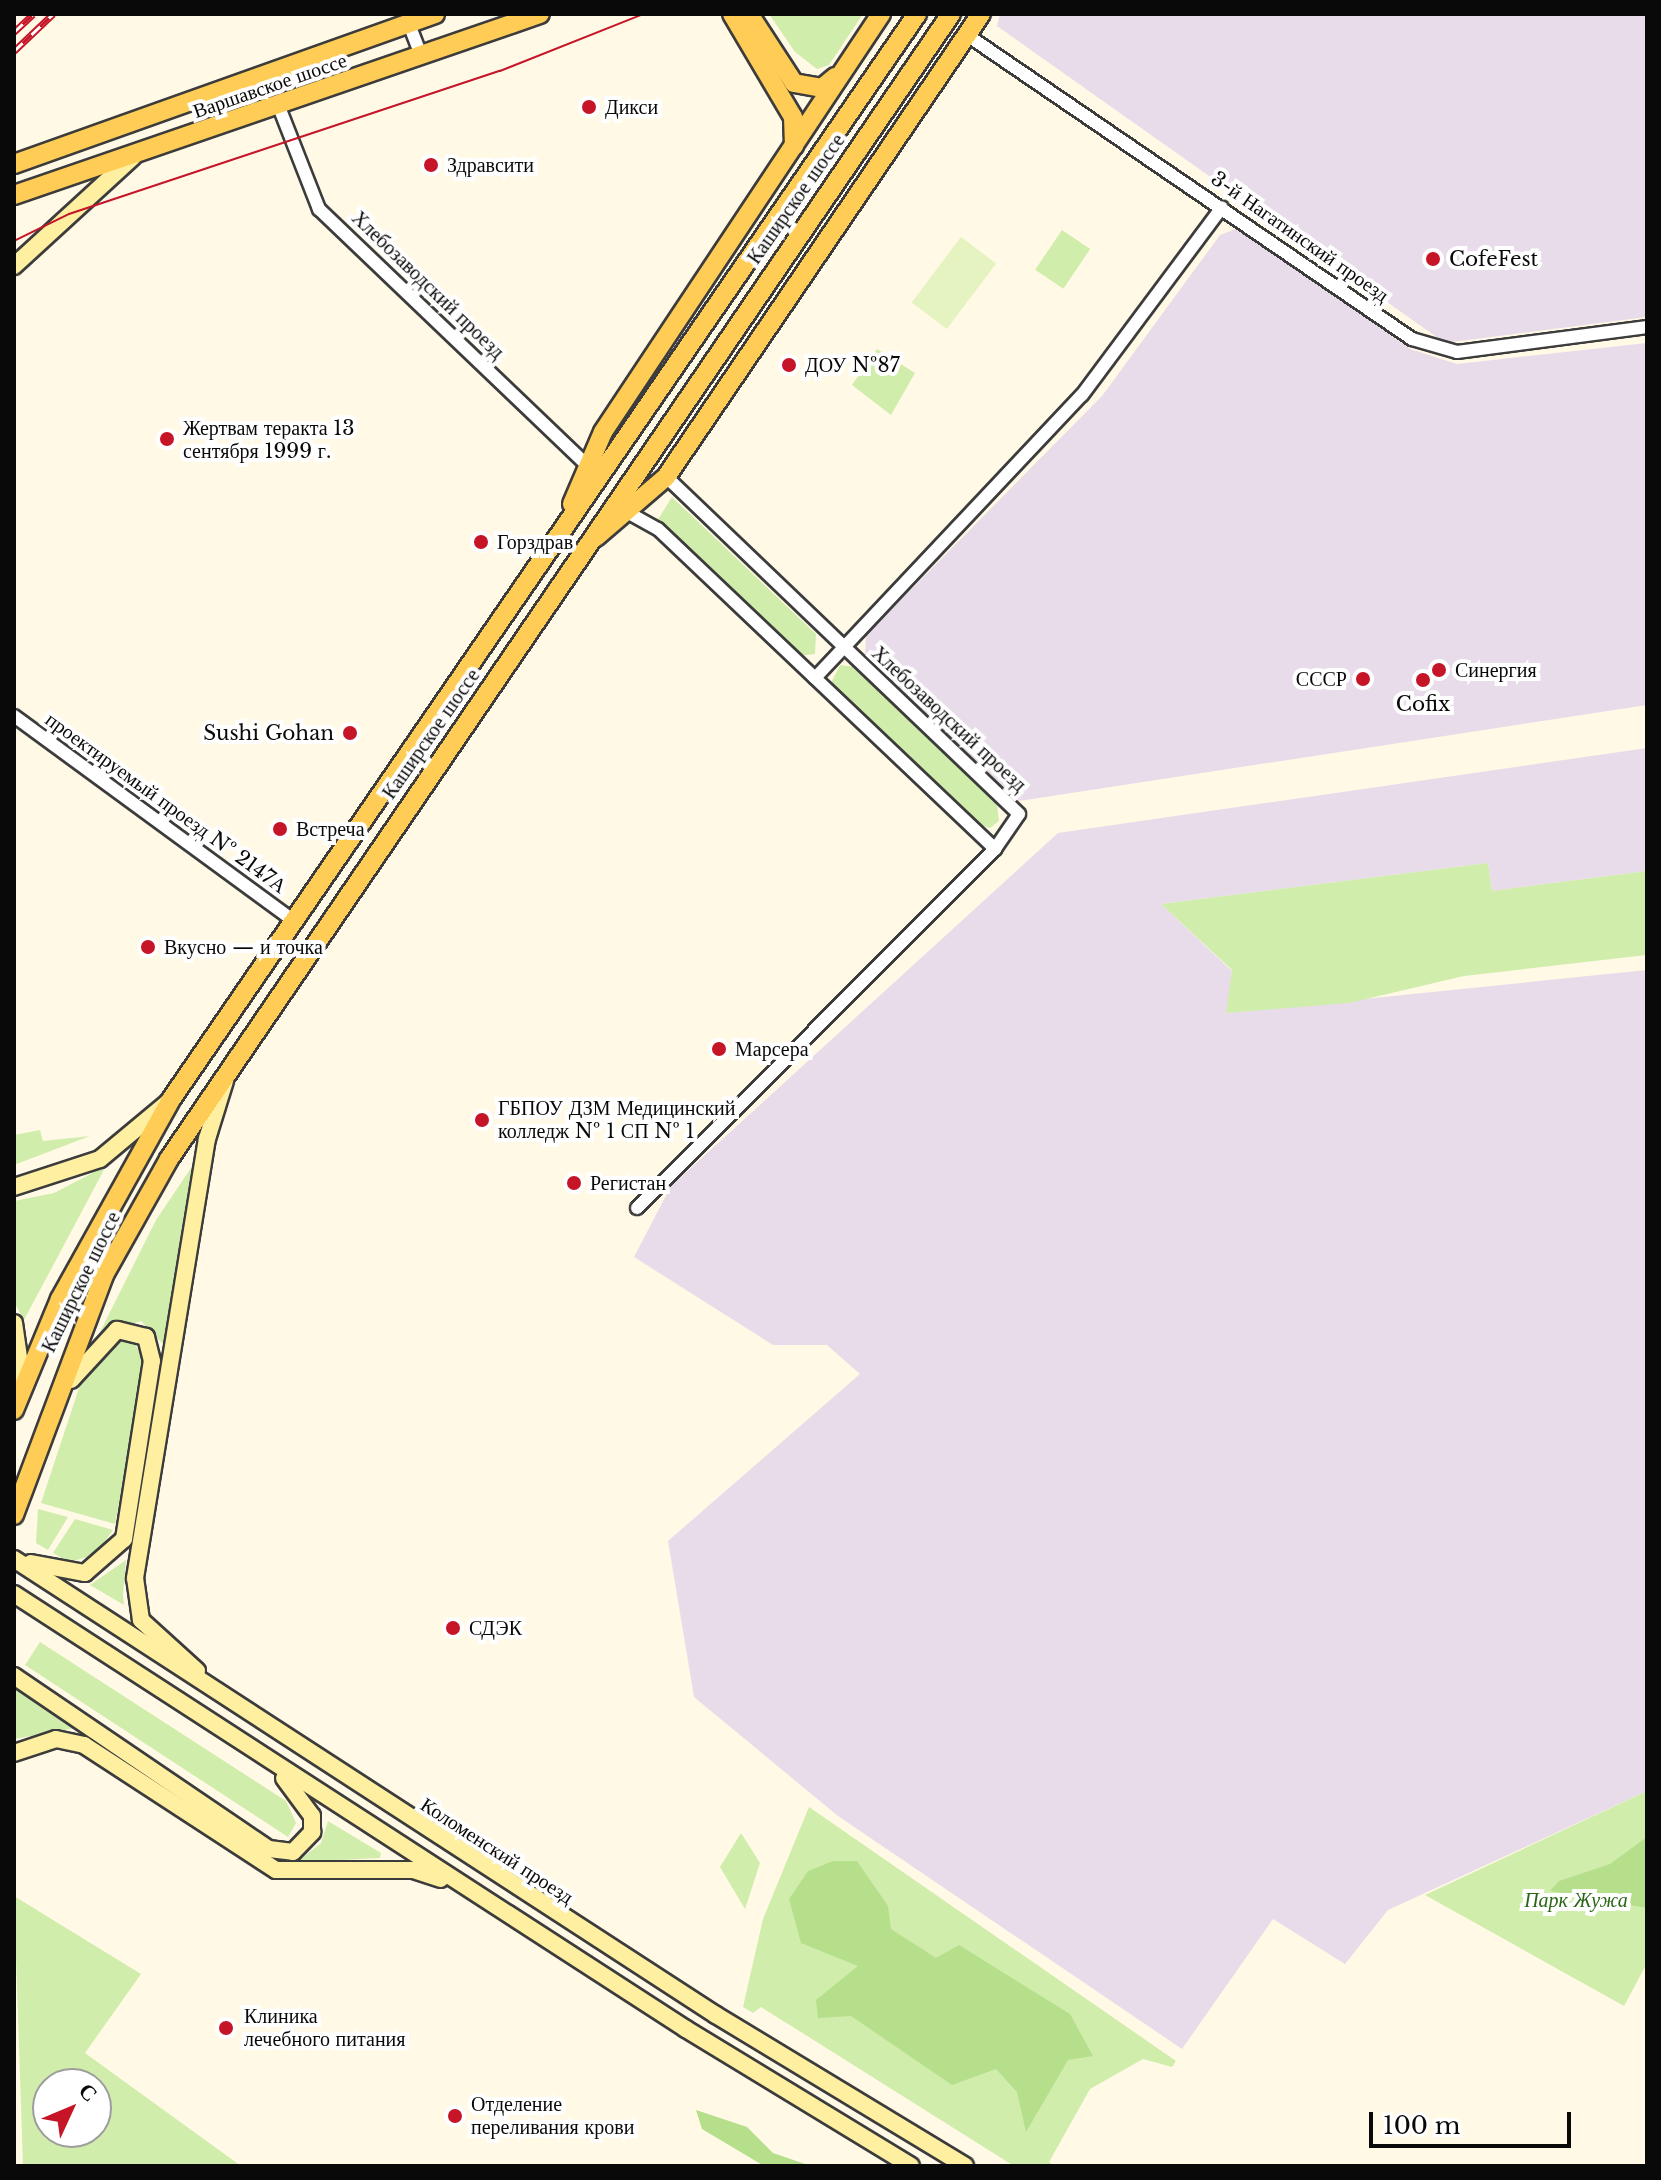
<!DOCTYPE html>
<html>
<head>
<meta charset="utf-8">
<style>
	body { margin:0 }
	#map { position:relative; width:1661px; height:2180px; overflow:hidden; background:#fff9e6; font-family:"Libre Baskerville",serif }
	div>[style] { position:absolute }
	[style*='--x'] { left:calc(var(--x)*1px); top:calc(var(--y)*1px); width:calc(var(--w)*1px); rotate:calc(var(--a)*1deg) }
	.industrial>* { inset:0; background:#e8dcea }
	.green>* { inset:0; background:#d1edac; transform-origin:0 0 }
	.forest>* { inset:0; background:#b5df8a }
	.pitch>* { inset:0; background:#e4f3bf; transform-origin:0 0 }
	.roads { filter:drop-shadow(2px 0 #3c3c3c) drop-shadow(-2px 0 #3c3c3c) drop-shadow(0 2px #3c3c3c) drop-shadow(0 -2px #3c3c3c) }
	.minor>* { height:12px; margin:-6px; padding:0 6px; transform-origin:6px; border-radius:6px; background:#fff }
	.secondary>* { height:16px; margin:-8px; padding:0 8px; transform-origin:8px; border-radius:8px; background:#fff0a1 }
	.primary>* { height:18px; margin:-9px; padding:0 9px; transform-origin:9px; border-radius:9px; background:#ffcd56 }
	.tram>* { height:2px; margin:-1px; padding:0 1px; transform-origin:1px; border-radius:1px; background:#c51527 }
	.rail>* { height:7px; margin-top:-3.5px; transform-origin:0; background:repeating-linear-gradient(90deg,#fff 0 12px,#c51527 0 24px); box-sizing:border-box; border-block:2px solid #c51527 }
	.dots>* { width:22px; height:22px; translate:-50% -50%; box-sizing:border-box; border:4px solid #fff; border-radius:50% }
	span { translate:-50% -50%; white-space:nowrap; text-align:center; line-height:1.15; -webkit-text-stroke:8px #fff; paint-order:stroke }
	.street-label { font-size:20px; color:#090909 }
	.poi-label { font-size:20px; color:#090909 }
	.left { translate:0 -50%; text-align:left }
	.right { translate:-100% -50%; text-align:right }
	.park-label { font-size:20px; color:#2a6615; font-style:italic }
	.frame { position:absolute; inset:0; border:16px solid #090909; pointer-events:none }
	.north { position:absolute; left:32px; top:2068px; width:80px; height:80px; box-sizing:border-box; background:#fff; border:2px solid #9d9d9d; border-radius:50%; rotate:46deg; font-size:22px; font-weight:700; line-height:32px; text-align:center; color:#090909 }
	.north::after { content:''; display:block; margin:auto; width:28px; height:36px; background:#c51527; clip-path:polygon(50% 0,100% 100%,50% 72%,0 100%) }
	.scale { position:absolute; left:1369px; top:2112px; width:202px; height:36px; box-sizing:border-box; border:4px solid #090909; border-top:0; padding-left:10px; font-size:24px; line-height:28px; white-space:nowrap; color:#090909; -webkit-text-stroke:6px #fff; paint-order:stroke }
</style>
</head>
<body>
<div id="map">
	<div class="industrial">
		<div style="clip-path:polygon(1000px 14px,1647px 14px,1647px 317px,1445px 343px,997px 26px)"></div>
		<div style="clip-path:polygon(1241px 227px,1410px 349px,1457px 364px,1647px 343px,1647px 705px,1019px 801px,865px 656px,866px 635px,1102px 396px,1220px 235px)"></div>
		<div style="clip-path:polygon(1647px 748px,1647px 871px,1492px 891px,1488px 863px,1161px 904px,1232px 971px,1227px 1013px,1647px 970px,1647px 1791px,1388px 1910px,1345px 1964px,1273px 1919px,1182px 2049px,838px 1816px,694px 1697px,668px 1541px,860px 1374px,827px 1345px,773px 1345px,634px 1257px,671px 1186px,1058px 833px)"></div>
	</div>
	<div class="green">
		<div style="clip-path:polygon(769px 14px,863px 14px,829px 65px,817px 69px,795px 52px)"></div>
		<div style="left:1062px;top:230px;width:34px;height:48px;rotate:34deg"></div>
		<div style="clip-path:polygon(877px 349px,915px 373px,891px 415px,852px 385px)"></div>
		<div style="clip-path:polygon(672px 497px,816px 634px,815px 654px,798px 656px,657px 521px)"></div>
		<div style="clip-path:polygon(840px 665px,855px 667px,997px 804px,999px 821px,990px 828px,976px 824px,830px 685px)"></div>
		<div style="clip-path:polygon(1488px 863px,1492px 891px,1647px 871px,1647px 955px,1464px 976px,1349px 1003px,1226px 1013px,1232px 970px,1161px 904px)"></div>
		<div style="clip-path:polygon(40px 1130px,43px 1141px,90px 1136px,14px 1165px,14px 1135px)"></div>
		<div style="clip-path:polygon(193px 1165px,165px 1346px,141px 1321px,99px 1334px,156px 1220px)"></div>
		<div style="clip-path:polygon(106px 1166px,24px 1320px,14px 1302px,14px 1201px,54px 1193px)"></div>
		<div style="clip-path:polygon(121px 1341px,135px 1343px,145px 1364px,115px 1524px,41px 1503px,82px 1379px)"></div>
		<div style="clip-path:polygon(38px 1509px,68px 1517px,48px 1550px,36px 1543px)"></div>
		<div style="clip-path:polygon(75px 1519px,113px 1530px,95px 1555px,69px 1562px,53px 1553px)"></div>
		<div style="clip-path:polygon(126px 1560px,123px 1595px,124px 1605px,90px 1585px)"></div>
		<div style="clip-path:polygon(40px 1642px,286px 1801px,296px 1823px,288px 1837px,25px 1665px)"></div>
		<div style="clip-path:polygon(14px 1688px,76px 1728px,14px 1739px)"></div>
		<div style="clip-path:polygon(1647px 1791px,1647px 1963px,1624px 2006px,1425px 1895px)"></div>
		<div style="clip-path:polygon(809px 1807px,1176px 2061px,1172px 2067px,1143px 2059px,1090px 2089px,1049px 2162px,1054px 2166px,1014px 2166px,761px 2007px,753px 2013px,743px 2007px,763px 1919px)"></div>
		<div style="clip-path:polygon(328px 1821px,381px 1853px,380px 1858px,297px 1862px,321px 1843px)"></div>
		<div style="clip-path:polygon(741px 1833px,760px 1863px,745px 1909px,720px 1867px)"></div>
		<div style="clip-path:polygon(evenodd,14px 1896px,141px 1974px,85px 2053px,241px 2166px,23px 2166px,14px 1896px,48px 2084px,96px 2084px,96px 2132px,48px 2132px,48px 2084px)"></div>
	</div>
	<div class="forest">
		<div style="clip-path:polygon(1647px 1837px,1647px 1908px,1550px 1891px,1559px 1881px,1610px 1864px)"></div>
		<div style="clip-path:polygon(833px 1861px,857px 1861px,888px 1906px,891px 1929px,936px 1958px,959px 1945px,1070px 2014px,1093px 2056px,1068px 2060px,1026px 2132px,1017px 2092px,996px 2069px,952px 2085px,851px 2016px,818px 2018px,816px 2000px,858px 1966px,801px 1943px,789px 1899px,808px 1871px)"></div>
		<div style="clip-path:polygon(696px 2110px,747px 2127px,773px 2153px,811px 2166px,764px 2166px,702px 2129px)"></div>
	</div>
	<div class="pitch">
		<div style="left:961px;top:237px;width:44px;height:82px;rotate:37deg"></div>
	</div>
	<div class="roads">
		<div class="minor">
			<div style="--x:409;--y:24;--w:34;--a:69"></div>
			<div style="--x:967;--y:35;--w:539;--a:34.34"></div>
			<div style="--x:1412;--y:339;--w:47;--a:16.1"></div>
			<div style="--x:1457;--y:352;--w:192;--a:-7.5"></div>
			<div style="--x:279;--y:107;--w:110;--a:68.6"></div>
			<div style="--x:319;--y:209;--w:373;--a:43.7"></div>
			<div style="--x:627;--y:512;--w:35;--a:29"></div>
			<div style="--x:658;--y:529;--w:465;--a:43.5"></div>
			<div style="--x:815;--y:678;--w:389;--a:-46.7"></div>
			<div style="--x:1082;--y:395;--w:234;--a:-53.3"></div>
			<div style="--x:14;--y:716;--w:348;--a:36.2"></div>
			<div style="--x:637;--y:1208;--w:507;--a:-45.08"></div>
			<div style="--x:995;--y:849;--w:42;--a:-55.6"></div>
			<div style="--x:1019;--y:814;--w:488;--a:-136.3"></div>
		</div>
		<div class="secondary">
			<div style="--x:14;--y:266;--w:161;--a:-42.5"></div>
			<div style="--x:14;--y:1187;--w:90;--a:-18"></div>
			<div style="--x:100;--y:1159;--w:86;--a:-39.8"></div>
			<div style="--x:14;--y:1323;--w:41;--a:81.7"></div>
			<div style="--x:20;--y:1364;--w:33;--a:101"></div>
			<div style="--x:14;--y:1559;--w:837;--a:33.01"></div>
			<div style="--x:716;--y:2015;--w:291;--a:31.2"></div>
			<div style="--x:31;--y:1563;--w:55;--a:10.5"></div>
			<div style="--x:85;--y:1573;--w:52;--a:-41.1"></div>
			<div style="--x:124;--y:1539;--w:180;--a:-81.1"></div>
			<div style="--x:152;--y:1361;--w:25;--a:-104"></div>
			<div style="--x:146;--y:1337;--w:30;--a:-166"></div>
			<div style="--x:117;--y:1330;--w:68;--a:132.6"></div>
			<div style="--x:14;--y:1594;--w:801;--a:32.92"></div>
			<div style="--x:686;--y:2029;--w:263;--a:31.3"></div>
			<div style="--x:197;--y:1671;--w:76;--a:-137.7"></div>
			<div style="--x:141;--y:1620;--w:42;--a:-98.1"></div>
			<div style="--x:135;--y:1578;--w:445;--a:-80.7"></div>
			<div style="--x:207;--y:1139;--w:61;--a:-72.8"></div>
			<div style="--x:14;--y:1676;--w:308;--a:34.2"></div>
			<div style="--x:269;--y:1849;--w:24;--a:7"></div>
			<div style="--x:293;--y:1852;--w:28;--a:-46"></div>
			<div style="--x:312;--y:1832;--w:16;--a:-90"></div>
			<div style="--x:312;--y:1816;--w:47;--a:-126.4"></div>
			<div style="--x:14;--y:1753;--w:44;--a:-18.4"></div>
			<div style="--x:56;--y:1739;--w:29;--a:12"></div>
			<div style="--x:84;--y:1745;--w:229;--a:33.1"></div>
			<div style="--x:276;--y:1870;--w:137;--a:0"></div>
			<div style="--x:413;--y:1870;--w:29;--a:18"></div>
		</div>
		<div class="primary">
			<div style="--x:732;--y:14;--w:120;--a:59.4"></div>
			<div style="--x:793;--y:117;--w:29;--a:88"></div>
			<div style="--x:749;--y:14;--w:82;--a:56.9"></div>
			<div style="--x:794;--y:83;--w:28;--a:10"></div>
			<div style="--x:822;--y:88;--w:17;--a:-40"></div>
			<div style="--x:14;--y:164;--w:447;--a:-19.6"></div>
			<div style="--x:14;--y:195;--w:556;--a:-18.99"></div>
			<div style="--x:572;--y:504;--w:78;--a:-66.7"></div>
			<div style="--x:603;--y:432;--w:502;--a:-56.37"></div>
			<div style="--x:596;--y:537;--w:92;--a:-40.6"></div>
			<div style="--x:666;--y:477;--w:560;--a:-55.77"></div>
			<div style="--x:14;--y:1410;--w:120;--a:-67.5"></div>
			<div style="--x:60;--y:1299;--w:227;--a:-60.9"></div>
			<div style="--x:170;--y:1101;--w:1319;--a:-55.5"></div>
			<div style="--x:14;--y:1515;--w:256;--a:-69.4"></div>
			<div style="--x:104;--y:1275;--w:133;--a:-60.7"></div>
			<div style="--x:169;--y:1159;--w:1387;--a:-55.67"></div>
		</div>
	</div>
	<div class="tram">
		<div style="--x:14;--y:241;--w:61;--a:-26.1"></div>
		<div style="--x:69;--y:214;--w:454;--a:-18.4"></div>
		<div style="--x:500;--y:71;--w:154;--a:-21.7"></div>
	</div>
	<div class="rail">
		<div style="--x:14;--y:32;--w:26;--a:-43"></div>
		<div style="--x:14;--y:51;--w:54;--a:-43.5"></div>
	</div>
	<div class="dots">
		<div style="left:589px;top:107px;background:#c51527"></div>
		<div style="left:431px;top:165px;background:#c51527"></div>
		<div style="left:1433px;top:259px;background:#c51527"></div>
		<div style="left:789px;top:365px;background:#c51527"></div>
		<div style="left:167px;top:439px;background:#c51527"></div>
		<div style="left:481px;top:542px;background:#c51527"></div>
		<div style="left:1439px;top:670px;background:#c51527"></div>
		<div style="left:1363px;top:679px;background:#c51527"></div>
		<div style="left:1423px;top:680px;background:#c51527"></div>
		<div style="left:350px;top:733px;background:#c51527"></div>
		<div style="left:280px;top:829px;background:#c51527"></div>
		<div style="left:148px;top:947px;background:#c51527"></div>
		<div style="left:719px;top:1049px;background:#c51527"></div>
		<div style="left:482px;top:1120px;background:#c51527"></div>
		<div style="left:574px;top:1183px;background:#c51527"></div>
		<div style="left:453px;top:1628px;background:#c51527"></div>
		<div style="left:226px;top:2028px;background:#c51527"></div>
		<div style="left:455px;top:2116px;background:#c51527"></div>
	</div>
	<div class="street-label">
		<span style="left:270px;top:86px;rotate:-19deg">Варшавское шоссе</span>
		<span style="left:796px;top:199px;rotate:-55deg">Каширское шоссе</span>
		<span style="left:1300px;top:237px;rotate:35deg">3-й Нагатинский проезд</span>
		<span style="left:428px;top:285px;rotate:44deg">Хлебозаводский проезд</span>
		<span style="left:949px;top:719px;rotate:43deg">Хлебозаводский проезд</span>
		<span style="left:431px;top:734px;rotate:-55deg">Каширское шоссе</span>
		<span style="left:166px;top:803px;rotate:36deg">проектируемый проезд № 2147А</span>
		<span style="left:81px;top:1282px;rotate:-64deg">Каширское шоссе</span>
		<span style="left:497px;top:1851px;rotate:33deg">Коломенский проезд</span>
	</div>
	<div class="poi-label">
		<span class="left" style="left:605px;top:107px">Дикси</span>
		<span class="left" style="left:447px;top:165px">Здравсити</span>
		<span class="left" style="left:1449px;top:259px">CofeFest</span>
		<span class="left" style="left:805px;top:365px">ДОУ №87</span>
		<span class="left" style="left:183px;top:440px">Жертвам теракта 13<br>сентября 1999 г.</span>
		<span class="left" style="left:497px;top:542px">Горздрав</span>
		<span class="left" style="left:1455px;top:670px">Синергия</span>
		<span class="right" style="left:1347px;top:679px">СССР</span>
		<span style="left:1423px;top:704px">Cofix</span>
		<span class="right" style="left:334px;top:733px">Sushi Gohan</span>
		<span class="left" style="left:296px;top:829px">Встреча</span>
		<span class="left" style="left:164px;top:947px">Вкусно — и точка</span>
		<span class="left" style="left:735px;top:1049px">Марсера</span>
		<span class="left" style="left:498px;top:1120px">ГБПОУ ДЗМ Медицинский<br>колледж № 1 СП № 1</span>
		<span class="left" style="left:590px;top:1183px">Регистан</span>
		<span class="left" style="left:469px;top:1628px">СДЭК</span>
		<span class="left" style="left:244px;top:2028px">Клиника<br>лечебного питания</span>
		<span class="left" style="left:471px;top:2116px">Отделение<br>переливания крови</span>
	</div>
	<div class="park-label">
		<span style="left:1576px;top:1900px">Парк Жужа</span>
	</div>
	<div class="frame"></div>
	<div class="north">С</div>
	<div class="scale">100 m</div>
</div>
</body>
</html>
